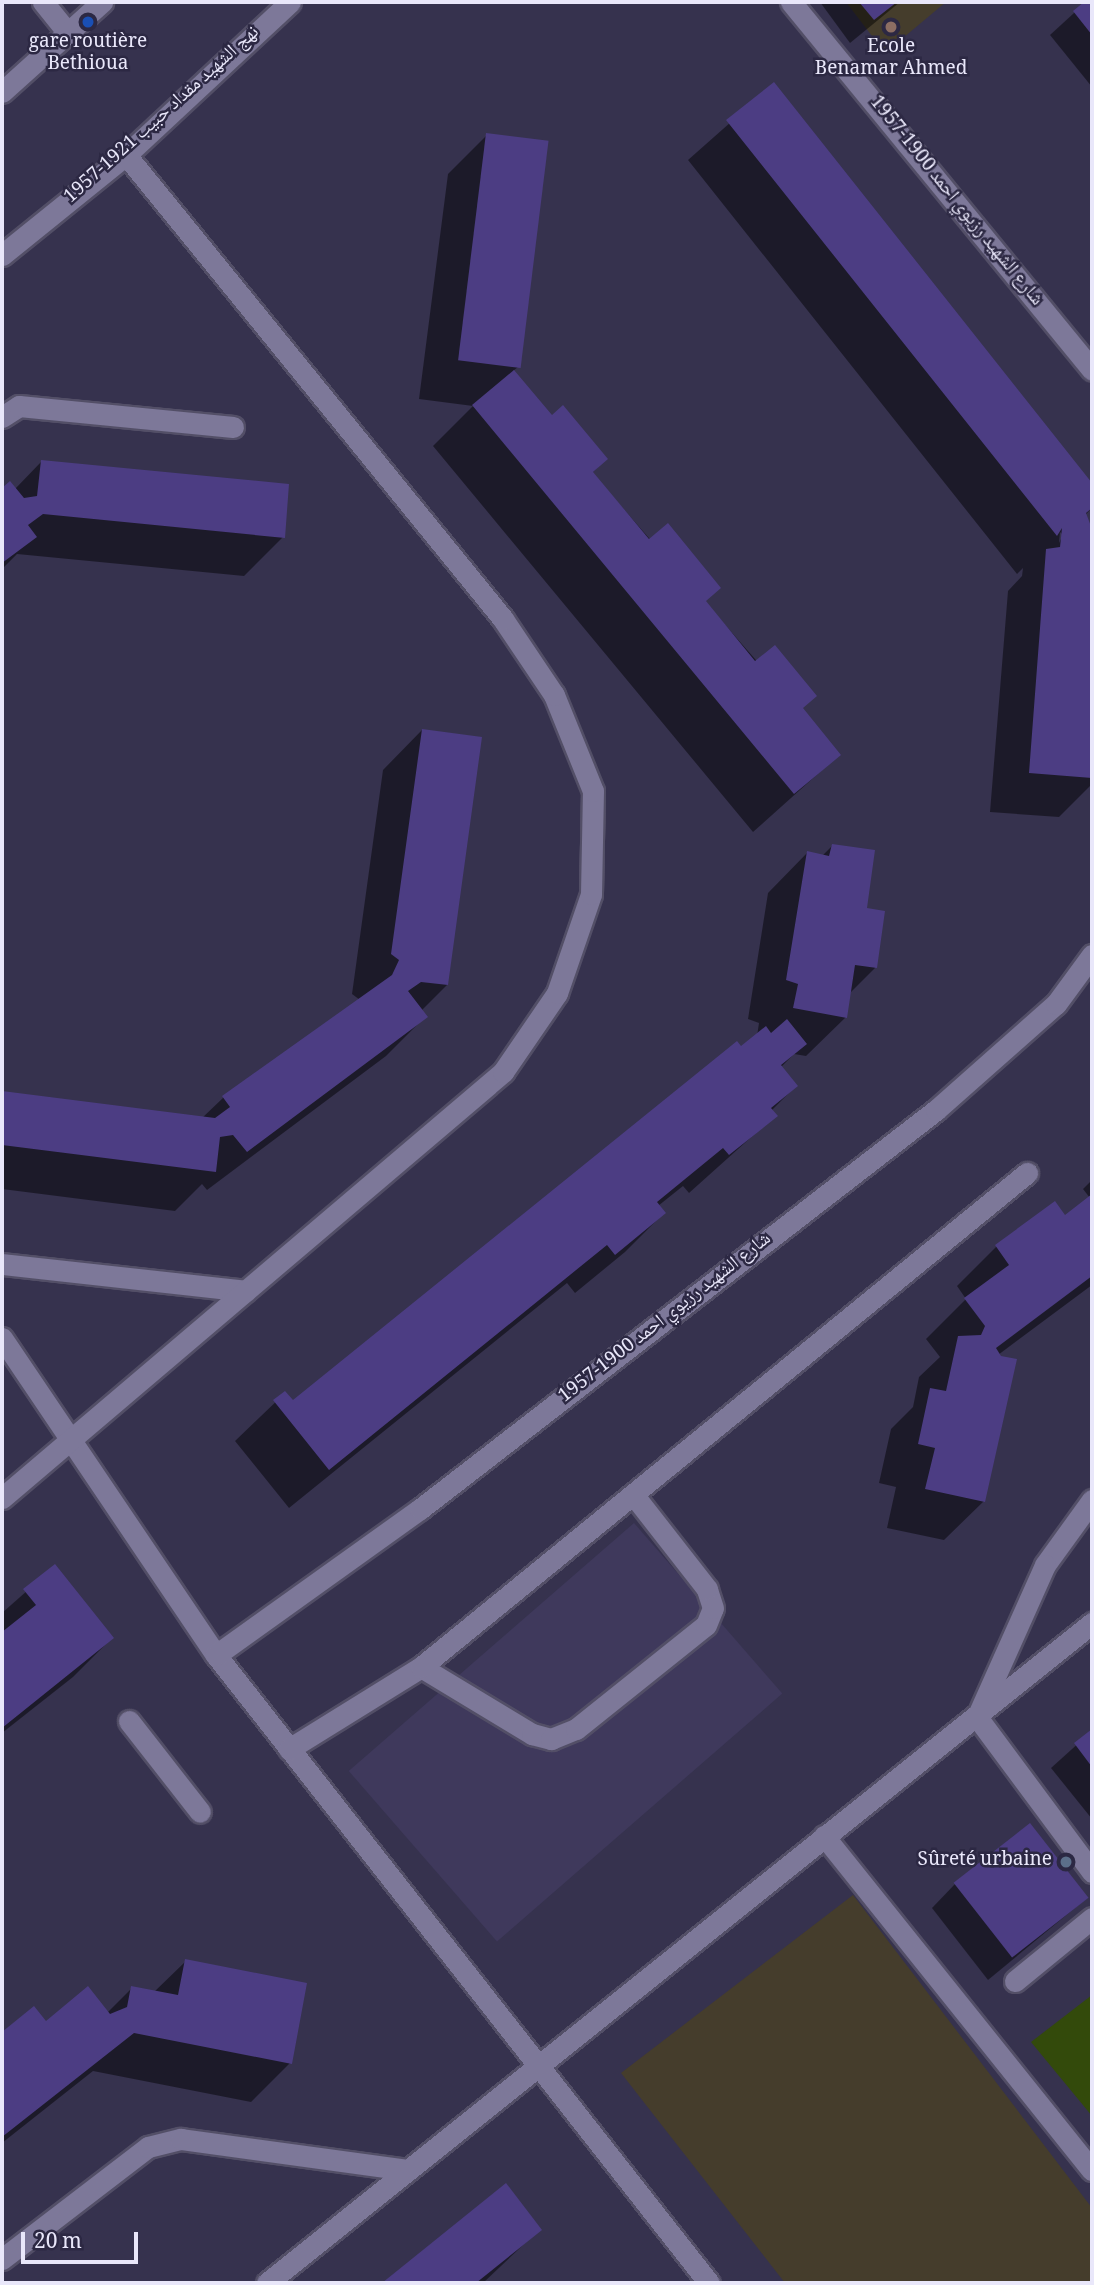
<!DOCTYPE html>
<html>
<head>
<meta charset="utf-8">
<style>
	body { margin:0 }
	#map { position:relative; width:1094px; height:2285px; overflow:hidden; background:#36324e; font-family:Georgia,"Noto Naskh Arabic",serif }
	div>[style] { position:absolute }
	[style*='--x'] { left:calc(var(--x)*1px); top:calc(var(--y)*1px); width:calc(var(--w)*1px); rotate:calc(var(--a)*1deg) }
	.built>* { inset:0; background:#3f395c; transform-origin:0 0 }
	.education>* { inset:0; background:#453d2c }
	.green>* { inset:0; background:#334a0b }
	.shadow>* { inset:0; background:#0007 }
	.building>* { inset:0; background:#4c3d83; transform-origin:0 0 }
	.roads { filter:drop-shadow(2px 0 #534f67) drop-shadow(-2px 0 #534f67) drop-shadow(0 2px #534f67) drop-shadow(0 -2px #534f67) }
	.minor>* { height:21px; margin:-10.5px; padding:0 10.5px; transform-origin:10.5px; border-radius:10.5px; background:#7d7899 }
	.dots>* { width:19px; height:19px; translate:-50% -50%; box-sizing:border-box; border:4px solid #2c2843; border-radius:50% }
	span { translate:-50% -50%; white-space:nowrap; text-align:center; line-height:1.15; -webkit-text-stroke:5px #2c2843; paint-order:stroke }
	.poi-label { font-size:19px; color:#e9e7fa }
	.right { translate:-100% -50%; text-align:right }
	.street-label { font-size:19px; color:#e9e7fa }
	.frame { position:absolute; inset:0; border:4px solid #e9e7fa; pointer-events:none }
	.scale { position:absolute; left:21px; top:2232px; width:117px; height:32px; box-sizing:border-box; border:4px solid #e9e7fa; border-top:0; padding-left:9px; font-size:21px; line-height:24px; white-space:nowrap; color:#e9e7fa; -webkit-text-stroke:5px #2c2843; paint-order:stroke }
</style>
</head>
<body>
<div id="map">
	<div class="built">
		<div style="left:634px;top:1523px;width:226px;height:378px;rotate:49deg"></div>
	</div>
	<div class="education">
		<div style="clip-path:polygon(846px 2px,946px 2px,885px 53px)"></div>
		<div style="clip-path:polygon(853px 1895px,1092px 2208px,1092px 2283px,785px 2283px,621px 2073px)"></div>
	</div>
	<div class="green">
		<div style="clip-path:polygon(1092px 1995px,1092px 2116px,1031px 2042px)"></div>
	</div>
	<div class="shadow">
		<div style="clip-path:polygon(820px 2px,900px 2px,850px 43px)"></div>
		<div style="clip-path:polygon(1086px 2px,1092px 2px,1092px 87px,1050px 35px)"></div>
		<div style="clip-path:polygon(evenodd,774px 84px,1092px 486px,1092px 508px,1085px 515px,1092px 531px,1092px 784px,1059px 817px,990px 812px,1008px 591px,1022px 576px,1023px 568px,1017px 574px,688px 160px,774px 84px,1060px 532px,1063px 535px,1059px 543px,1060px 532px)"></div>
		<div style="clip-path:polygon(487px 135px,518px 367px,513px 371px,552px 417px,606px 459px,592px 473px,839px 755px,753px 832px,433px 446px,473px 406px,419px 399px,448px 174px)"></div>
		<div style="clip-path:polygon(41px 462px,283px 537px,244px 576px,17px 554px,2px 569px,2px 490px,10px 483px,15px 489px)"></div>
		<div style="clip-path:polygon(422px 730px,447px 985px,421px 1011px,425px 1017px,386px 1056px,207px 1190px,202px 1184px,175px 1211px,2px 1189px,2px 1093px,202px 1118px,224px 1097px,360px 1000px,352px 994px,383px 770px)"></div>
		<div style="clip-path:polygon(832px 846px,865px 910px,875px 968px,849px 994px,846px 1017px,806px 1056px,794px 1054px,781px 1067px,796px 1086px,771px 1111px,775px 1116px,689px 1193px,683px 1186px,658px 1206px,664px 1213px,625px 1252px,575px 1293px,567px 1283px,289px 1508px,235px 1441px,285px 1393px,293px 1402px,757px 1036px,759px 1023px,748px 1019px,768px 893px,807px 853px,822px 856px)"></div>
		<div style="clip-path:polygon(1092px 1180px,1092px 1285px,998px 1355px,984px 1501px,944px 1540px,887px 1528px,896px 1487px,879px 1483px,891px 1429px,913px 1407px,919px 1377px,940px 1357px,926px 1339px,966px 1299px,957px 1286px,996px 1247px,1065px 1217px,1090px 1198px,1083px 1189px)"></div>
		<div style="clip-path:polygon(55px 1566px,112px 1638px,73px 1677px,2px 1733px,2px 1613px)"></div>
		<div style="clip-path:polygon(1092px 1731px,1092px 1819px,1051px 1768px)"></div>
		<div style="clip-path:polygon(955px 1884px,1087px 1898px,988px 1980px,932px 1908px)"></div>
		<div style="clip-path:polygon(186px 1961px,290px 2063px,251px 2102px,93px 2071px,2px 2143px,2px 2035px,34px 2008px,46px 2023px,107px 2013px,132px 1988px,154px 1992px)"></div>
		<div style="clip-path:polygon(505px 2186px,540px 2229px,483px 2283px,385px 2283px)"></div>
	</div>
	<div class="building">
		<div style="clip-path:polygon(859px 2px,897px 2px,874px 20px)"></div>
		<div style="clip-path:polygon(1084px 2px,1092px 2px,1092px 35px,1073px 11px)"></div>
		<div style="clip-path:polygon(774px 82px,1092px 483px,1092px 508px,1086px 513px,1092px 529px,1092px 778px,1029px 773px,1046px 549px,1060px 547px,1062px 528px,1057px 536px,726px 120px)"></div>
		<div style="left:486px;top:133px;width:63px;height:229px;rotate:7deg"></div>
		<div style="clip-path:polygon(514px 370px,552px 415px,563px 405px,608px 459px,593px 472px,649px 539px,668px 523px,721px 588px,706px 601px,755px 661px,775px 645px,817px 696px,803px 708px,841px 755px,794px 794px,472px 405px)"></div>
		<div style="clip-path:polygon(41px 460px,289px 484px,285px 538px,43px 514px,28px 525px,37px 537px,2px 563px,2px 488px,10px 481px,24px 498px,37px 496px)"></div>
		<div style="clip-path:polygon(422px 729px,482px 737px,448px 985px,421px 982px,408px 991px,428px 1017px,247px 1152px,233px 1135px,220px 1137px,216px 1172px,2px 1145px,2px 1091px,215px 1118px,230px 1107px,222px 1096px,392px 975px,399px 960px,391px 954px)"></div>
		<div style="clip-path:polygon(832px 844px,875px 850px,867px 908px,885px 911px,877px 968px,855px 965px,847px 1018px,793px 1008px,798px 984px,786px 980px,807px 851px,829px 856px)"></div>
		<div style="clip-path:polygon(787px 1019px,807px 1044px,781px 1065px,798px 1086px,771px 1108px,778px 1116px,729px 1155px,723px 1148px,657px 1202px,666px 1213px,615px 1255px,607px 1245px,329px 1470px,273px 1400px,285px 1391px,293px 1400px,737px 1041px,741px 1046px,766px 1026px,771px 1033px)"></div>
		<div style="clip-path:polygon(1092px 1194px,1092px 1276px,996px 1348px,1001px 1356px,1017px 1359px,985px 1502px,925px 1489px,935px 1448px,918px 1444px,930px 1388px,946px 1391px,958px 1336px,981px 1335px,985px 1326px,964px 1298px,1009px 1265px,995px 1245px,1055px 1201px,1065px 1215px)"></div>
		<div style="clip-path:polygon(55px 1564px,114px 1638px,2px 1728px,2px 1632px,36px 1605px,23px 1589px)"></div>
		<div style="clip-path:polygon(1092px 1729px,1092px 1767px,1074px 1743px)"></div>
		<div style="left:1030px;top:1823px;width:95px;height:97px;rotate:52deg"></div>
		<div style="clip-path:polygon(185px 1959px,307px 1983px,292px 2064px,134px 2033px,2px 2137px,2px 2032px,34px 2006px,46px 2021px,88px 1986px,110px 2014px,127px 2007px,131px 1986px,178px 1995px)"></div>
		<div style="clip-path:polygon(506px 2183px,542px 2230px,476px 2283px,382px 2283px)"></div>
	</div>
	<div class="roads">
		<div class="minor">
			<div style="--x:43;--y:2;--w:38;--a:51"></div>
			<div style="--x:791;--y:2;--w:475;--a:50.7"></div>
			<div style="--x:2;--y:92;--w:135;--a:-42"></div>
			<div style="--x:2;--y:255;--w:159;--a:-38.9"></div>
			<div style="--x:126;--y:155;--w:224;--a:-43"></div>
			<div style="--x:2;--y:417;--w:20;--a:-33"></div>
			<div style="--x:19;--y:406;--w:215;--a:5.6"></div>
			<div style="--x:2;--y:1264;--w:245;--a:6.3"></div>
			<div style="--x:2;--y:1338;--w:382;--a:56"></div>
			<div style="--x:216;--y:1655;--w:798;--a:51.87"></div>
			<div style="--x:2;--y:1498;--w:658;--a:-40.37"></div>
			<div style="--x:503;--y:1072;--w:96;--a:-55.6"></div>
			<div style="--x:557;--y:993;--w:105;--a:-71"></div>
			<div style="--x:591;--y:894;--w:103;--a:-88.9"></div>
			<div style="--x:593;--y:791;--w:104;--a:-112.1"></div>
			<div style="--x:554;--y:695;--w:92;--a:-123.9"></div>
			<div style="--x:503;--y:619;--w:598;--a:-129.09"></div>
			<div style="--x:1092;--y:1500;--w:80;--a:125.9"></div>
			<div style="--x:1045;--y:1565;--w:167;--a:114.1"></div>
			<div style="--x:977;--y:1717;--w:193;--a:53.4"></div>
			<div style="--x:216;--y:1655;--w:251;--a:-35.6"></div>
			<div style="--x:420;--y:1509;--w:652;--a:-37.71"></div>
			<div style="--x:936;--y:1110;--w:160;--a:-41.5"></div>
			<div style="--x:1056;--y:1004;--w:61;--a:-53.7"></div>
			<div style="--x:421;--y:1667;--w:130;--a:31.1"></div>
			<div style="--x:532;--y:1734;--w:20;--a:15"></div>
			<div style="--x:551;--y:1739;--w:27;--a:-22"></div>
			<div style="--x:576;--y:1729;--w:166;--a:-38.7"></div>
			<div style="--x:706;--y:1625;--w:18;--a:-68"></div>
			<div style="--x:713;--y:1608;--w:20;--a:-108"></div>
			<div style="--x:707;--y:1589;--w:117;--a:-128"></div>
			<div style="--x:129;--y:1721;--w:115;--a:52"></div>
			<div style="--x:289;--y:1749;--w:155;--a:-31.8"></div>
			<div style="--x:421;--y:1667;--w:782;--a:-39.19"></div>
			<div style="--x:824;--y:1836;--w:428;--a:51.3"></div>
			<div style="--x:1015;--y:1981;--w:99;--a:-39.3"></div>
			<div style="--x:2;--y:2259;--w:184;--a:-37.5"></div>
			<div style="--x:148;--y:2147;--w:34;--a:-14"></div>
			<div style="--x:181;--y:2139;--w:229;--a:7.8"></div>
			<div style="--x:267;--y:2283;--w:1057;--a:-38.66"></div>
		</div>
	</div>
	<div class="dots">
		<div style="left:88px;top:22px;background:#1a4fb4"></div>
		<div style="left:891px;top:27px;background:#8d6e63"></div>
		<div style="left:1066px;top:1862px;background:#5c6f8a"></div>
	</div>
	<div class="poi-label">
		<span style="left:88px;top:55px">gare routière<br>Bethioua</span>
		<span style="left:891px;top:60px">Ecole<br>Benamar Ahmed</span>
		<span class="right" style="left:1052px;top:1862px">Sûreté urbaine</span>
	</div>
	<div class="street-label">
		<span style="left:163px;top:116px;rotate:-42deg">نهج الشهيد مقداد حبيب 1921-1957</span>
		<span style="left:955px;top:202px;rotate:51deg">شارع الشهيد رزيوي احمد 1900-1957</span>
		<span style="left:666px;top:1319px;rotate:-38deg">شارع الشهيد رزيوي احمد 1900-1957</span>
	</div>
	<div class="frame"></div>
	<div class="scale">20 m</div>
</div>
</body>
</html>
